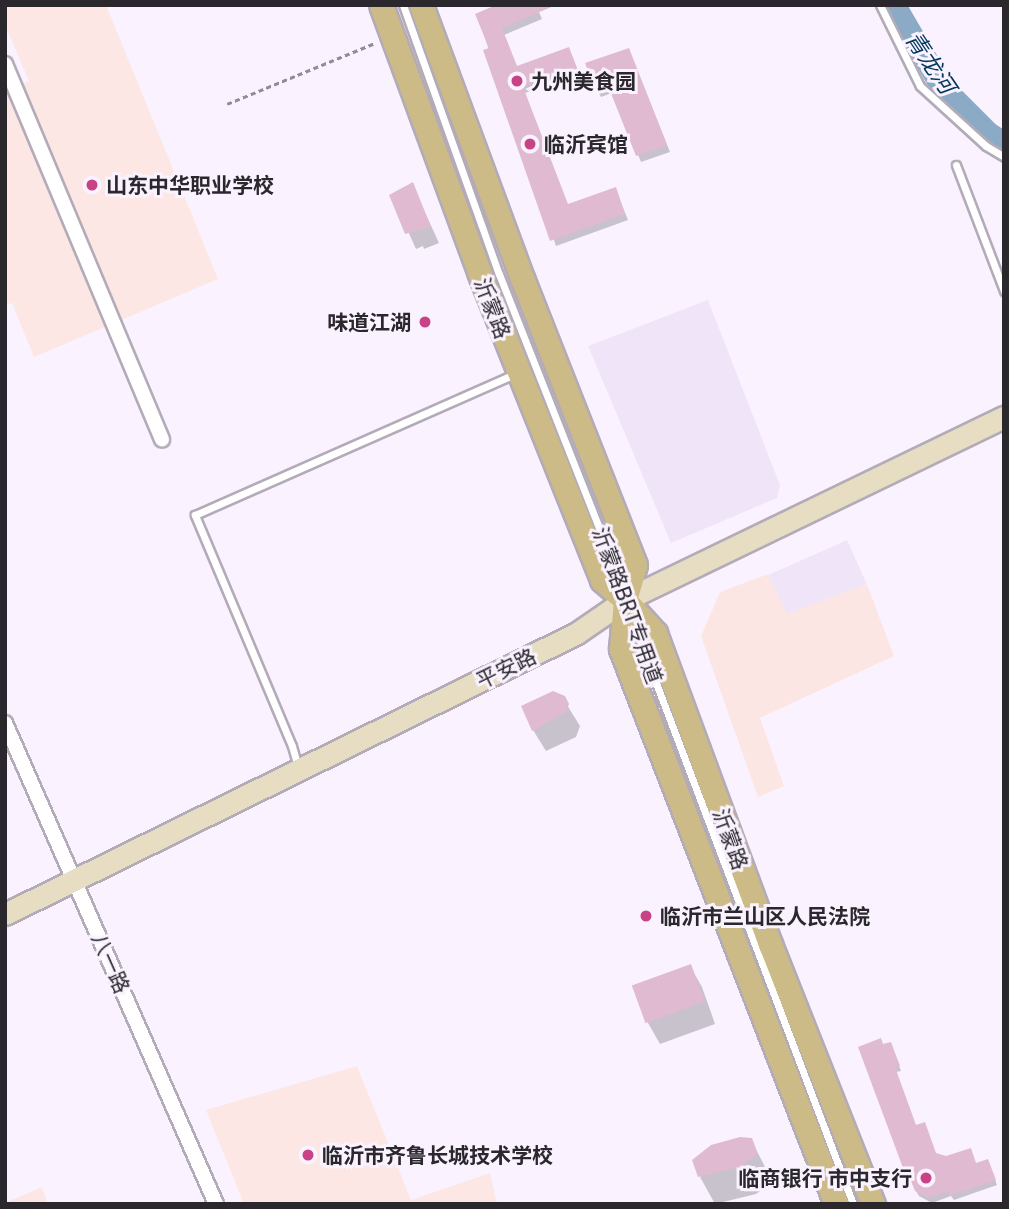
<!DOCTYPE html>
<html>
<head>
<meta charset="utf-8">
<style>
	body { margin:0 }
	#map { position:relative; width:1009px; height:1209px; overflow:hidden; background:#faf3ff; font-family:"Noto Sans","Noto Sans SC",sans-serif }
	div>[style] { position:absolute }
	[style*='--x'] { left:calc(var(--x)*1px); top:calc(var(--y)*1px); width:calc(var(--w)*1px); rotate:calc(var(--a)*1deg) }
	.built>* { inset:0; background:#f0e4f9; transform-origin:0 0 }
	.education>* { inset:0; background:#fce7e4 }
	.medical>* { inset:0; background:#fce6e4 }
	.shadow>* { inset:0; background:#0003 }
	.river>* { height:23px; margin:-11.5px; padding:0 11.5px; transform-origin:11.5px; border-radius:11.5px; background:#8baac6 }
	.building>* { inset:0; background:#e0bad1; transform-origin:0 0 }
	.path>* { height:2.5px; margin-top:-1.25px; transform-origin:0; background:repeating-linear-gradient(90deg,#918c95 0 5px,transparent 0 8.5px) }
	.roads { filter:drop-shadow(2px 0 #b3abb8) drop-shadow(-2px 0 #b3abb8) drop-shadow(0 2px #b3abb8) drop-shadow(0 -2px #b3abb8) }
	.service>* { height:7px; margin:-3.5px; padding:0 3.5px; transform-origin:3.5px; border-radius:3.5px; background:#fff }
	.minor>* { height:14px; margin:-7px; padding:0 7px; transform-origin:7px; border-radius:7px; background:#fff }
	.secondary>* { height:21px; margin:-10.5px; padding:0 10.5px; transform-origin:10.5px; border-radius:10.5px; background:#e6ddc2 }
	.primary>* { height:23px; margin:-11.5px; padding:0 11.5px; transform-origin:11.5px; border-radius:11.5px; background:#ccbb86 }
	.dots>* { width:19px; height:19px; translate:-50% -50%; box-sizing:border-box; border:4px solid #faf3ff; border-radius:50% }
	span { translate:-50% -50%; white-space:nowrap; text-align:center; line-height:1.15; -webkit-text-stroke:6px #faf3ff; paint-order:stroke }
	.poi-label { font-size:21px; color:#2a272d; font-weight:700 }
	.left { translate:0 -50%; text-align:left }
	.right { translate:-100% -50%; text-align:right }
	.street-label { font-size:21px; color:#2a272d }
	.water-label { font-size:23px; color:#04395e; font-style:italic }
	.frame { position:absolute; inset:0; border:7px solid #2a272d; pointer-events:none }
</style>
</head>
<body>
<div id="map">
	<div class="built">
		<div style="clip-path:polygon(708px 300px,780px 485px,777px 498px,671px 543px,588px 346px)"></div>
		<div style="left:847px;top:540px;width:48px;height:86px;rotate:66deg"></div>
	</div>
	<div class="education">
		<div style="clip-path:polygon(5px 5px,106px 5px,218px 279px,34px 357px,12px 303px,5px 305px,5px 91px,29px 81px,5px 25px)"></div>
		<div style="clip-path:polygon(357px 1066px,411px 1200px,490px 1173px,497px 1204px,244px 1204px,206px 1110px)"></div>
		<div style="clip-path:polygon(42px 1187px,48px 1204px,5px 1204px,5px 1203px)"></div>
	</div>
	<div class="medical">
		<div style="clip-path:polygon(768px 574px,787px 614px,867px 584px,894px 656px,760px 718px,784px 786px,758px 797px,701px 636px,720px 592px)"></div>
	</div>
	<div class="shadow">
		<div style="clip-path:polygon(536px 5px,542px 19px,504px 35px,517px 67px,572px 56px,579px 74px,525px 93px,568px 206px,618px 195px,628px 220px,556px 246px,477px 15px)"></div>
		<div style="clip-path:polygon(632px 57px,670px 152px,641px 162px,612px 93px,601px 97px,597px 90px)"></div>
		<div style="clip-path:polygon(412px 184px,439px 243px,424px 249px,423px 246px,416px 249px,392px 196px)"></div>
		<div style="clip-path:polygon(567px 705px,580px 726px,576px 737px,546px 751px,533px 730px)"></div>
		<div style="clip-path:polygon(690px 966px,702px 987px,715px 1024px,660px 1044px,648px 1023px,635px 986px)"></div>
		<div style="clip-path:polygon(884px 1046px,893px 1049px,901px 1071px,896px 1072px,916px 1127px,936px 1155px,990px 1166px,997px 1185px,954px 1200px,951px 1196px,932px 1203px,919px 1196px,907px 1175px)"></div>
		<div style="clip-path:polygon(751px 1140px,773px 1182px,756px 1194px,715px 1204px,700px 1177px)"></div>
	</div>
	<div class="river">
		<div style="--x:894;--y:5;--w:95;--a:59.7"></div>
		<div style="--x:942;--y:87;--w:65;--a:45"></div>
		<div style="--x:988;--y:133;--w:19;--a:32"></div>
	</div>
	<div class="building">
		<div style="clip-path:polygon(496px 5px,556px 5px,502px 28px,517px 66px,569px 47px,577px 68px,523px 87px,568px 204px,616px 187px,625px 214px,550px 241px,483px 50px,489px 48px,475px 14px)"></div>
		<div style="clip-path:polygon(629px 48px,667px 145px,636px 156px,608px 86px,595px 91px,585px 63px)"></div>
		<div style="clip-path:polygon(413px 182px,431px 227px,405px 234px,389px 195px)"></div>
		<div style="clip-path:polygon(553px 691px,565px 696px,569px 704px,566px 712px,532px 731px,521px 706px)"></div>
		<div style="left:691px;top:964px;width:40px;height:63px;rotate:70deg"></div>
		<div style="clip-path:polygon(881px 1038px,883px 1044px,891px 1042px,900px 1066px,895px 1067px,916px 1125px,925px 1122px,936px 1153px,946px 1156px,971px 1148px,976px 1163px,988px 1159px,996px 1180px,949px 1196px,948px 1191px,929px 1198px,915px 1191px,909px 1175px,906px 1176px,858px 1047px)"></div>
		<div style="clip-path:polygon(740px 1137px,752px 1138px,758px 1154px,740px 1167px,698px 1177px,692px 1160px,711px 1145px)"></div>
	</div>
	<div class="path">
		<div style="--x:227;--y:104;--w:160;--a:-22.4"></div>
	</div>
	<div class="roads">
		<div class="service">
			<div style="--x:403;--y:5;--w:286;--a:70.4"></div>
			<div style="--x:499;--y:274;--w:333;--a:68.5"></div>
			<div style="--x:880;--y:5;--w:90;--a:63.7"></div>
			<div style="--x:920;--y:86;--w:89;--a:42.3"></div>
			<div style="--x:986;--y:146;--w:21;--a:31"></div>
			<div style="--x:956;--y:165;--w:135;--a:69.1"></div>
			<div style="--x:633;--y:622;--w:622;--a:69.29"></div>
			<div style="--x:298;--y:767;--w:22;--a:-106"></div>
			<div style="--x:292;--y:746;--w:251;--a:-112.8"></div>
			<div style="--x:195;--y:515;--w:352;--a:-23.8"></div>
		</div>
		<div class="minor">
			<div style="--x:5;--y:64;--w:407;--a:67.3"></div>
			<div style="--x:5;--y:723;--w:525;--a:66.31"></div>
		</div>
		<div class="secondary">
			<div style="--x:5;--y:914;--w:637;--a:-26.16"></div>
			<div style="--x:577;--y:633;--w:58;--a:-34.5"></div>
			<div style="--x:625;--y:600;--w:421;--a:-25.8"></div>
		</div>
		<div class="primary">
			<div style="--x:381;--y:5;--w:284;--a:69.8"></div>
			<div style="--x:479;--y:272;--w:332;--a:68.2"></div>
			<div style="--x:602;--y:580;--w:30;--a:41"></div>
			<div style="--x:625;--y:600;--w:45;--a:47.7"></div>
			<div style="--x:655;--y:633;--w:332;--a:69.7"></div>
			<div style="--x:770;--y:944;--w:280;--a:68.4"></div>
			<div style="--x:421;--y:5;--w:291;--a:69.7"></div>
			<div style="--x:522;--y:278;--w:308;--a:68.5"></div>
			<div style="--x:635;--y:565;--w:36;--a:106"></div>
			<div style="--x:625;--y:600;--w:49;--a:94.7"></div>
			<div style="--x:621;--y:649;--w:595;--a:68.82"></div>
		</div>
	</div>
	<div class="dots">
		<div style="left:517px;top:81px;background:#c84386"></div>
		<div style="left:530px;top:144px;background:#c84386"></div>
		<div style="left:92px;top:185px;background:#c84386"></div>
		<div style="left:425px;top:322px;background:#c84386"></div>
		<div style="left:646px;top:916px;background:#c84386"></div>
		<div style="left:308px;top:1155px;background:#c84386"></div>
		<div style="left:926px;top:1178px;background:#c84386"></div>
	</div>
	<div class="poi-label">
		<span class="left" style="left:531px;top:81px">九州美食园</span>
		<span class="left" style="left:544px;top:144px">临沂宾馆</span>
		<span class="left" style="left:106px;top:185px">山东中华职业学校</span>
		<span class="right" style="left:411px;top:322px">味道江湖</span>
		<span class="left" style="left:660px;top:916px">临沂市兰山区人民法院</span>
		<span class="left" style="left:322px;top:1155px">临沂市齐鲁长城技术学校</span>
		<span class="right" style="left:912px;top:1178px">临商银行 市中支行</span>
	</div>
	<div class="street-label">
		<span style="left:493px;top:308px;rotate:69deg">沂蒙路</span>
		<span style="left:628px;top:605px;rotate:70deg">沂蒙路BRT专用道</span>
		<span style="left:506px;top:668px;rotate:-26deg">平安路</span>
		<span style="left:731px;top:839px;rotate:70deg">沂蒙路</span>
		<span style="left:111px;top:963px;rotate:66deg">八一路</span>
	</div>
	<div class="water-label">
		<span style="left:931px;top:62px;rotate:56deg">青龙河</span>
	</div>
	<div class="frame"></div>
</div>
</body>
</html>
